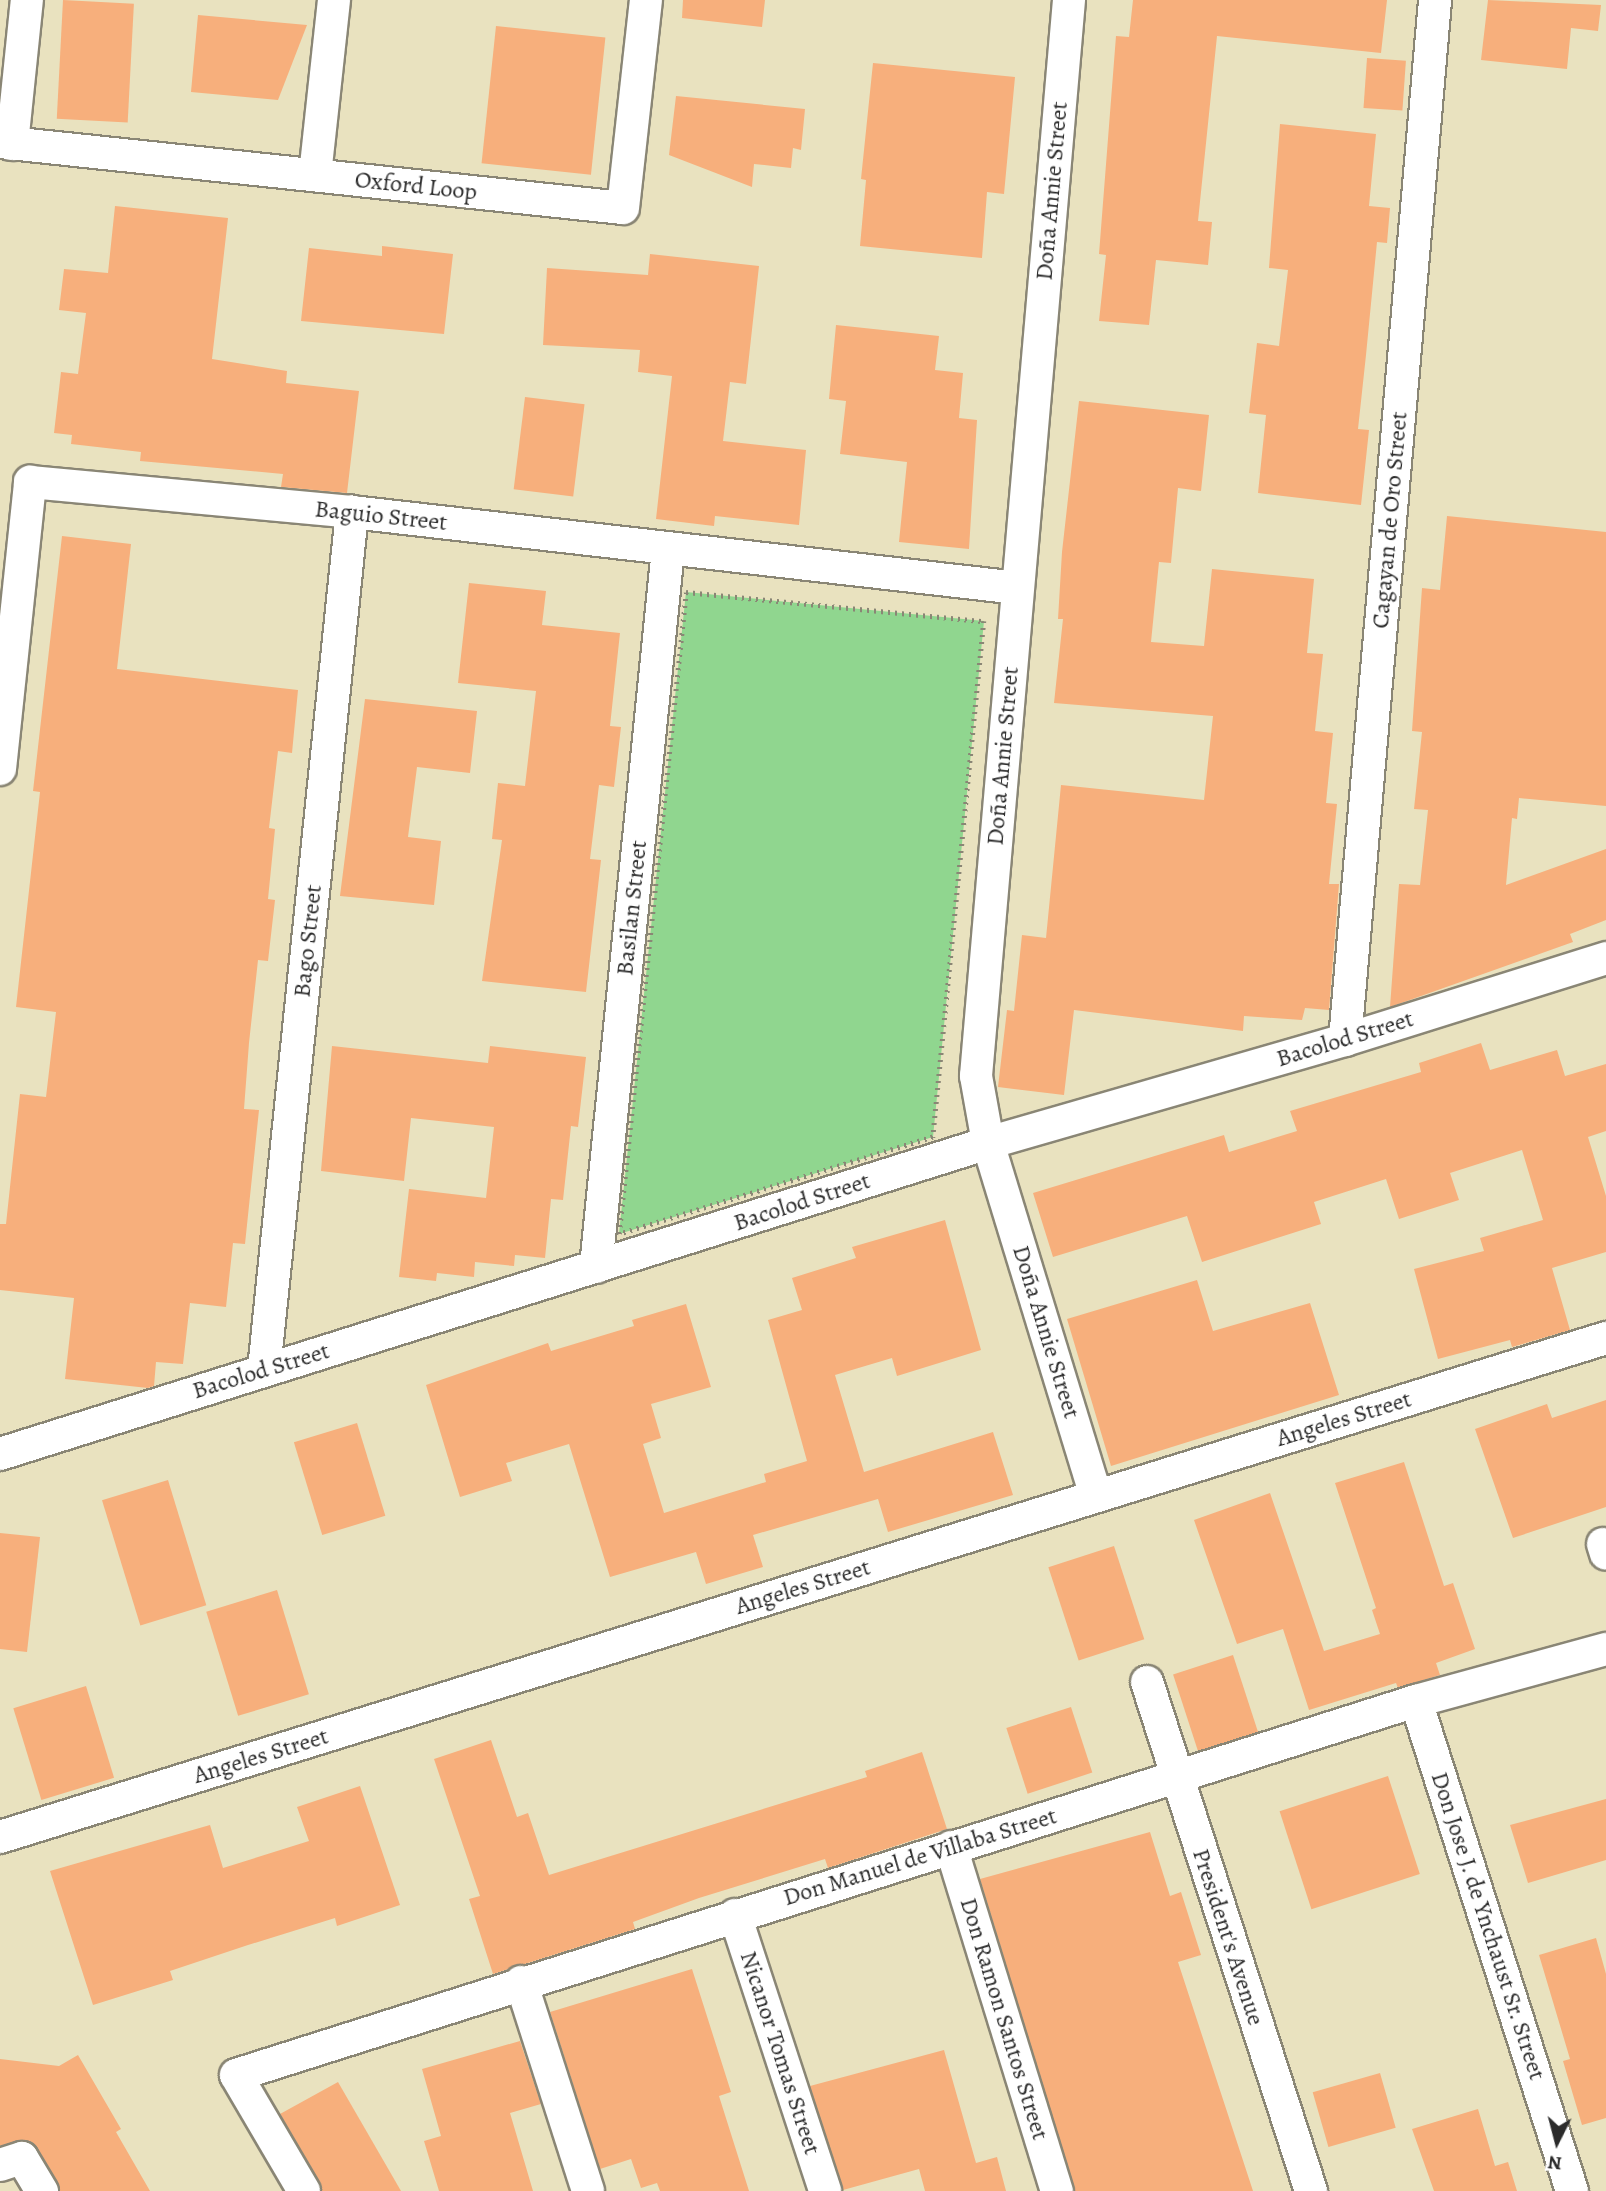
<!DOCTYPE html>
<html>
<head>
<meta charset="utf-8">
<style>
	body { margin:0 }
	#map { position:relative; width:1606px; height:2191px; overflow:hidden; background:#e9e2bf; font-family:Alegreya,serif }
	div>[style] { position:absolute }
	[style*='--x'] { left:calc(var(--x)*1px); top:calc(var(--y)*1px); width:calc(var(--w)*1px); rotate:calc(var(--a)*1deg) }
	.green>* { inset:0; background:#90d68f }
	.building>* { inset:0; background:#f7af7c; transform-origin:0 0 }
	.path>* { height:4.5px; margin-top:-2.25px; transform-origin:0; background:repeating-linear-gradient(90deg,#8a8675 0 2px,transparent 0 7px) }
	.roads { filter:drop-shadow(2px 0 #8a8675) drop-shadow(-2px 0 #8a8675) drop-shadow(0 2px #8a8675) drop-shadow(0 -2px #8a8675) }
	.minor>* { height:32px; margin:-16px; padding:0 16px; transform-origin:16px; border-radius:16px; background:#fff }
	span { translate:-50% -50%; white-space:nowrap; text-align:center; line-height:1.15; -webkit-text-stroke:5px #fff; paint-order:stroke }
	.street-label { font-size:24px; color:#2b2b2b }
	.north { position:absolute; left:1522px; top:2107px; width:70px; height:70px; -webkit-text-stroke:5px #fff; paint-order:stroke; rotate:186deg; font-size:19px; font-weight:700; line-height:28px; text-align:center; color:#2b2b2b }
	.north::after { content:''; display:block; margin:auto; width:24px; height:32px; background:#2b2b2b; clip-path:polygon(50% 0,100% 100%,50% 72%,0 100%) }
</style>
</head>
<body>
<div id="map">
	<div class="green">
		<div style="clip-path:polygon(686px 592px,984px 621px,933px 1137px,619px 1234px)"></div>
	</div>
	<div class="building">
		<div style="left:63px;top:0;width:71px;height:119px;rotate:3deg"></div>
		<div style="clip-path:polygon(683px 0,765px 0,762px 27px,682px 18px)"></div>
		<div style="clip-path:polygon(1133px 0,1387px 0,1381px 53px,1217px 36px,1198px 221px,1212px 222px,1208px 265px,1156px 260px,1149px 325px,1099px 321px,1106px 255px,1099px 254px,1116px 36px,1129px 37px)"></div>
		<div style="clip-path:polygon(1488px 0,1601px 5px,1598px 31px,1571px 28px,1567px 69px,1481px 60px)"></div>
		<div style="clip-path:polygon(198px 15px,307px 25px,278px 100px,191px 92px)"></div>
		<div style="left:496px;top:26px;width:110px;height:138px;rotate:6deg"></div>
		<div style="left:1367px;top:58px;width:39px;height:50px;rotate:4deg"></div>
		<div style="clip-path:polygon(873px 63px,1015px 77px,1004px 194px,987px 192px,982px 258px,860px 246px,866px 180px,861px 179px)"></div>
		<div style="clip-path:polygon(676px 96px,805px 109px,801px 150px,793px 148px,791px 168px,754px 164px,752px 187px,669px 155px)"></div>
		<div style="clip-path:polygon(1280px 124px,1376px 134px,1369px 206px,1390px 208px,1387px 243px,1377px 242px,1366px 355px,1358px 429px,1369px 430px,1361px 505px,1258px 493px,1266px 415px,1249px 413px,1257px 343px,1279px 346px,1288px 270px,1269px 268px)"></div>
		<div style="clip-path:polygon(115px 206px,228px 218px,212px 359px,287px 371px,286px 383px,359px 391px,347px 493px,281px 487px,283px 474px,140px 461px,141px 452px,71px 444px,72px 435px,54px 433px,61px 372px,78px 374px,86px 313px,59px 310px,64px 269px,108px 273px)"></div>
		<div style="clip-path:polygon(382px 246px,453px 254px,444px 334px,301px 321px,309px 248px,382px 256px)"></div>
		<div style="clip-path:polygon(650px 254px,759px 266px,746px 384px,730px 382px,723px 441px,806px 450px,799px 525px,715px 516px,714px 526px,656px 519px,672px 376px,638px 372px,640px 350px,543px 345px,547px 268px,648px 275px)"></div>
		<div style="clip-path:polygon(836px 325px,939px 336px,935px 370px,963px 373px,959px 418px,977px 420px,969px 549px,899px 542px,907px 462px,840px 454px,846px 401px,829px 399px)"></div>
		<div style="left:525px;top:397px;width:60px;height:93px;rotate:7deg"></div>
		<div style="clip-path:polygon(1079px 401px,1209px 415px,1201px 491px,1178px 488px,1171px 563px,1159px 562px,1151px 642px,1204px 646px,1212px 569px,1314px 579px,1307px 653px,1323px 654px,1315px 731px,1333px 733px,1326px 803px,1337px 804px,1329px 884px,1339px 884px,1329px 1010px,1305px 1008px,1302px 1020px,1244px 1016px,1243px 1031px,1074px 1010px,1064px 1095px,998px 1087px,1007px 1010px,1014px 1011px,1022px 935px,1046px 938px,1061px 785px,1204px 800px,1213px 716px,1054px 703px,1063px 619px,1058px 619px,1062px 552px)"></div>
		<div style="clip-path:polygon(1447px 516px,1606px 532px,1606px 806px,1519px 798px,1517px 819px,1512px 818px,1506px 885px,1606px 849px,1606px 920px,1570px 934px,1573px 942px,1390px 1007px,1399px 884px,1420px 885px,1428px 810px,1414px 809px,1422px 732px,1412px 731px,1422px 588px,1440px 590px)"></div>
		<div style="clip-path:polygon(62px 536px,131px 544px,117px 669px,298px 690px,292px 753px,278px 751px,269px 828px,275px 829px,268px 899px,275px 900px,268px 961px,258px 960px,249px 1043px,244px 1109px,259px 1110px,245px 1244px,233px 1243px,226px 1307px,190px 1303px,183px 1364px,156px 1362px,154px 1386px,148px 1388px,65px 1379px,74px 1298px,0 1290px,0 1224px,6px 1224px,20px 1094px,46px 1097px,56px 1012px,16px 1007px,40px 792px,33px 791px)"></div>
		<div style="clip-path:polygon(469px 583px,546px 591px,542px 625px,620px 633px,610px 726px,621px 727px,614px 787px,599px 785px,590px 859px,601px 860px,586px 992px,482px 981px,502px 840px,492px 839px,498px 783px,525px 786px,536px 691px,458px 683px)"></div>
		<div style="clip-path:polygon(365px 699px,477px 711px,470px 773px,417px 767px,408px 837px,441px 841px,434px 905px,340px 896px)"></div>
		<div style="clip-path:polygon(1481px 1043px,1490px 1070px,1557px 1050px,1565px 1076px,1606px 1064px,1606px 1131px,1588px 1137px,1606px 1196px,1606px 1252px,1552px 1268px,1570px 1330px,1512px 1347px,1510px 1340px,1438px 1359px,1414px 1269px,1484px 1251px,1480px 1238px,1543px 1220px,1522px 1150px,1450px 1173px,1459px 1200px,1399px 1219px,1386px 1179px,1314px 1202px,1321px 1224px,1202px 1262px,1187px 1216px,1053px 1257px,1033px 1193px,1224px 1135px,1229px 1152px,1297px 1131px,1290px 1111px,1421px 1072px,1419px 1063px)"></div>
		<div style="clip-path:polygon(332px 1046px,488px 1063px,490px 1046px,586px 1057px,578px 1127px,571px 1126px,563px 1200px,551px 1199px,545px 1258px,515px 1255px,514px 1266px,475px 1262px,474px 1277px,437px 1273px,436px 1281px,399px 1277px,409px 1189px,486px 1198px,494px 1127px,411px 1118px,404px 1181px,321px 1171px)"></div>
		<div style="clip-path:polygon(945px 1220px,981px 1350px,897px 1376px,892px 1358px,835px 1375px,864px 1472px,993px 1432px,1013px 1495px,888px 1532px,878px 1499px,753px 1535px,763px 1567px,706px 1584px,696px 1552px,610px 1577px,569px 1444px,506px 1463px,512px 1481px,460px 1497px,426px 1385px,548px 1343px,551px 1351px,634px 1326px,632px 1320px,686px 1304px,711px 1387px,651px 1404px,661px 1438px,643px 1444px,664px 1513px,766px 1482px,764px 1474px,807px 1461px,768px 1320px,802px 1310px,792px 1278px,856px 1258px,852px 1247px)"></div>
		<div style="clip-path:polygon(1197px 1280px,1213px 1331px,1310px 1303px,1339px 1395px,1111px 1466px,1067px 1319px)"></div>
		<div style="clip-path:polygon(1606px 1400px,1606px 1507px,1513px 1538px,1475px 1429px,1547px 1404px,1552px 1418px)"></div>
		<div style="left:357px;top:1423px;width:97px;height:66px;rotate:73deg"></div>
		<div style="clip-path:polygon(1404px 1462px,1444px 1586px,1453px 1583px,1475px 1649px,1436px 1663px,1440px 1675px,1398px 1688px,1396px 1683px,1309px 1710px,1283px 1629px,1237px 1644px,1194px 1520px,1270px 1493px,1324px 1651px,1380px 1634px,1372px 1610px,1376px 1608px,1335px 1483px)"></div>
		<div style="left:168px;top:1480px;width:131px;height:69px;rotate:73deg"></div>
		<div style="clip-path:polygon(0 1533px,40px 1537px,27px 1652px,0 1649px)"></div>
		<div style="left:1114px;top:1546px;width:98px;height:69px;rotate:72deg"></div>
		<div style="left:277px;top:1590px;width:109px;height:74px;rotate:73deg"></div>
		<div style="left:1233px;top:1655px;width:81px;height:63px;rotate:72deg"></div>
		<div style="left:86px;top:1686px;width:96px;height:76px;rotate:73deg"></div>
		<div style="left:1071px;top:1707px;width:69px;height:68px;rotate:72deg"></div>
		<div style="clip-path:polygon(491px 1740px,517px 1817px,528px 1813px,549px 1875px,867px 1777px,865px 1771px,922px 1752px,947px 1829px,828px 1868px,825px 1859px,699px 1898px,633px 1922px,635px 1929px,493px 1974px,469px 1899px,480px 1896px,434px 1759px)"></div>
		<div style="left:1388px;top:1776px;width:103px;height:114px;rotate:72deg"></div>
		<div style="clip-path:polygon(360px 1786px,400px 1905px,337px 1926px,335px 1918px,248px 1945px,170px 1971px,173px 1980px,93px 2005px,50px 1871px,210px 1825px,223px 1868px,309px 1841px,297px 1807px)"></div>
		<div style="clip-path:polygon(1606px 1799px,1606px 1860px,1528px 1883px,1510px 1825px)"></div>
		<div style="clip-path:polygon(1150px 1832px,1170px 1896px,1181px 1892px,1201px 1955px,1178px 1962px,1253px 2191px,1075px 2191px,980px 1879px)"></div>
		<div style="clip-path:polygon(1596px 1938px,1606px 1974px,1606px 2118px,1582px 2125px,1563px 2061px,1570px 2059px,1539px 1955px)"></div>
		<div style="clip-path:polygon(692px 1969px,731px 2092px,719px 2096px,749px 2191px,660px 2191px,657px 2183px,641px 2188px,631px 2159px,600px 2169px,550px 2012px)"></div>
		<div style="clip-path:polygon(520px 2041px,541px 2104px,510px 2113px,533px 2191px,439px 2191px,424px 2141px,441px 2136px,422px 2069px)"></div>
		<div style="clip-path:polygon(944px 2050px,976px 2163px,997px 2157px,1006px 2191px,925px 2191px,919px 2169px,843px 2190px,810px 2086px)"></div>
		<div style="clip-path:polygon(78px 2055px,121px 2129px,116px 2132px,150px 2191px,60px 2191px,33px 2143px,24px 2140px,0 2146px,0 2059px,59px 2066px)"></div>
		<div style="left:1380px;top:2073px;width:57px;height:70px;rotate:74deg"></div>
		<div style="clip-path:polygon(338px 2082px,401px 2191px,322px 2191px,280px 2114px)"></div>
		<div style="clip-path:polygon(1478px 2109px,1495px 2166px,1508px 2162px,1517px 2191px,1434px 2191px,1412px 2129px)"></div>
	</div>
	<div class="path">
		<div style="--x:686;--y:592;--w:299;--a:5.6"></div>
		<div style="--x:984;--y:621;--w:519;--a:95.64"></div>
		<div style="--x:933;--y:1137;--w:329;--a:162.8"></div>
		<div style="--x:619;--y:1234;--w:645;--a:-84.04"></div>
	</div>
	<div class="roads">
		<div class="minor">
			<div style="--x:1069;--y:0;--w:1080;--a:94.94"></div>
			<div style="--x:976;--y:1076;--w:68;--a:79.8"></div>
			<div style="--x:988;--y:1143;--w:369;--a:73"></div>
			<div style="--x:0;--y:142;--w:626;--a:6.05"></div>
			<div style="--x:623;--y:208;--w:209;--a:-83.7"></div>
			<div style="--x:12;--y:144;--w:145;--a:-84.1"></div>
			<div style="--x:315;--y:175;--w:176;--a:-83.8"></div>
			<div style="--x:0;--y:769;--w:289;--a:-84"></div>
			<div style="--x:30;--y:482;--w:323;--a:5.3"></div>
			<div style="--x:352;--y:512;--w:670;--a:6.51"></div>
			<div style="--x:1345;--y:1040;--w:1044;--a:-85.05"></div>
			<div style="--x:596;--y:1267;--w:722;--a:-84.27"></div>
			<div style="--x:264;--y:1370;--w:863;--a:-84.14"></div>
			<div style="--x:0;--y:1454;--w:1036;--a:-17.47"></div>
			<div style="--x:988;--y:1143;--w:372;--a:-16.1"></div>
			<div style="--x:1345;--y:1040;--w:274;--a:-17.4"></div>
			<div style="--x:1603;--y:1544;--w:10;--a:73"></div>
			<div style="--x:1147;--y:1682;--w:535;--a:72.14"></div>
			<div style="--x:1416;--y:1701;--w:514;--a:72.34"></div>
			<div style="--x:0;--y:1837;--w:1682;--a:-17.26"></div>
			<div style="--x:951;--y:1847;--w:360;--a:72.9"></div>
			<div style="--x:735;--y:1915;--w:290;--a:71.9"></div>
			<div style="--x:521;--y:1982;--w:219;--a:72.2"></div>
			<div style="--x:0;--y:2165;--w:23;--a:-18"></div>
			<div style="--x:22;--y:2158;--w:39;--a:59"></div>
			<div style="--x:304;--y:2191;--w:134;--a:-120.4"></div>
			<div style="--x:236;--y:2075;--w:1238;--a:-17.59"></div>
			<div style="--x:1416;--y:1701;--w:197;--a:-15.3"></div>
		</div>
	</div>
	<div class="street-label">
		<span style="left:416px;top:186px;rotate:6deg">Oxford Loop</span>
		<span style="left:1052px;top:191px;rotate:-85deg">Doña Annie Street</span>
		<span style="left:381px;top:516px;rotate:6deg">Baguio Street</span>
		<span style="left:1390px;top:520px;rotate:-85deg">Cagayan de Oro Street</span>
		<span style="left:1003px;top:756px;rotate:-85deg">Doña Annie Street</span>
		<span style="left:632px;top:908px;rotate:-84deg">Basilan Street</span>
		<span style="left:308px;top:941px;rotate:-84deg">Bago Street</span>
		<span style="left:1345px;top:1039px;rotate:-17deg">Bacolod Street</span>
		<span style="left:802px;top:1202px;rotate:-18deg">Bacolod Street</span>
		<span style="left:1046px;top:1332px;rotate:73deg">Doña Annie Street</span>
		<span style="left:261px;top:1371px;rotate:-17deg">Bacolod Street</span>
		<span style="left:1344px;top:1419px;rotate:-17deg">Angeles Street</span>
		<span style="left:803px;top:1587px;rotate:-17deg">Angeles Street</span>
		<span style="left:261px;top:1756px;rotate:-17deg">Angeles Street</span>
		<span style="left:920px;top:1857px;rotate:-17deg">Don Manuel de Villaba Street</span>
		<span style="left:1488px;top:1926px;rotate:72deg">Don Jose J. de Ynchaust Sr. Street</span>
		<span style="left:1228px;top:1937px;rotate:72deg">President's Avenue</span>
		<span style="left:1004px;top:2019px;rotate:73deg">Don Ramon Santos Street</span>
		<span style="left:780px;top:2053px;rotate:72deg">Nicanor Tomas Street</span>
	</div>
	<div class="north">N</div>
</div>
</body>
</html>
